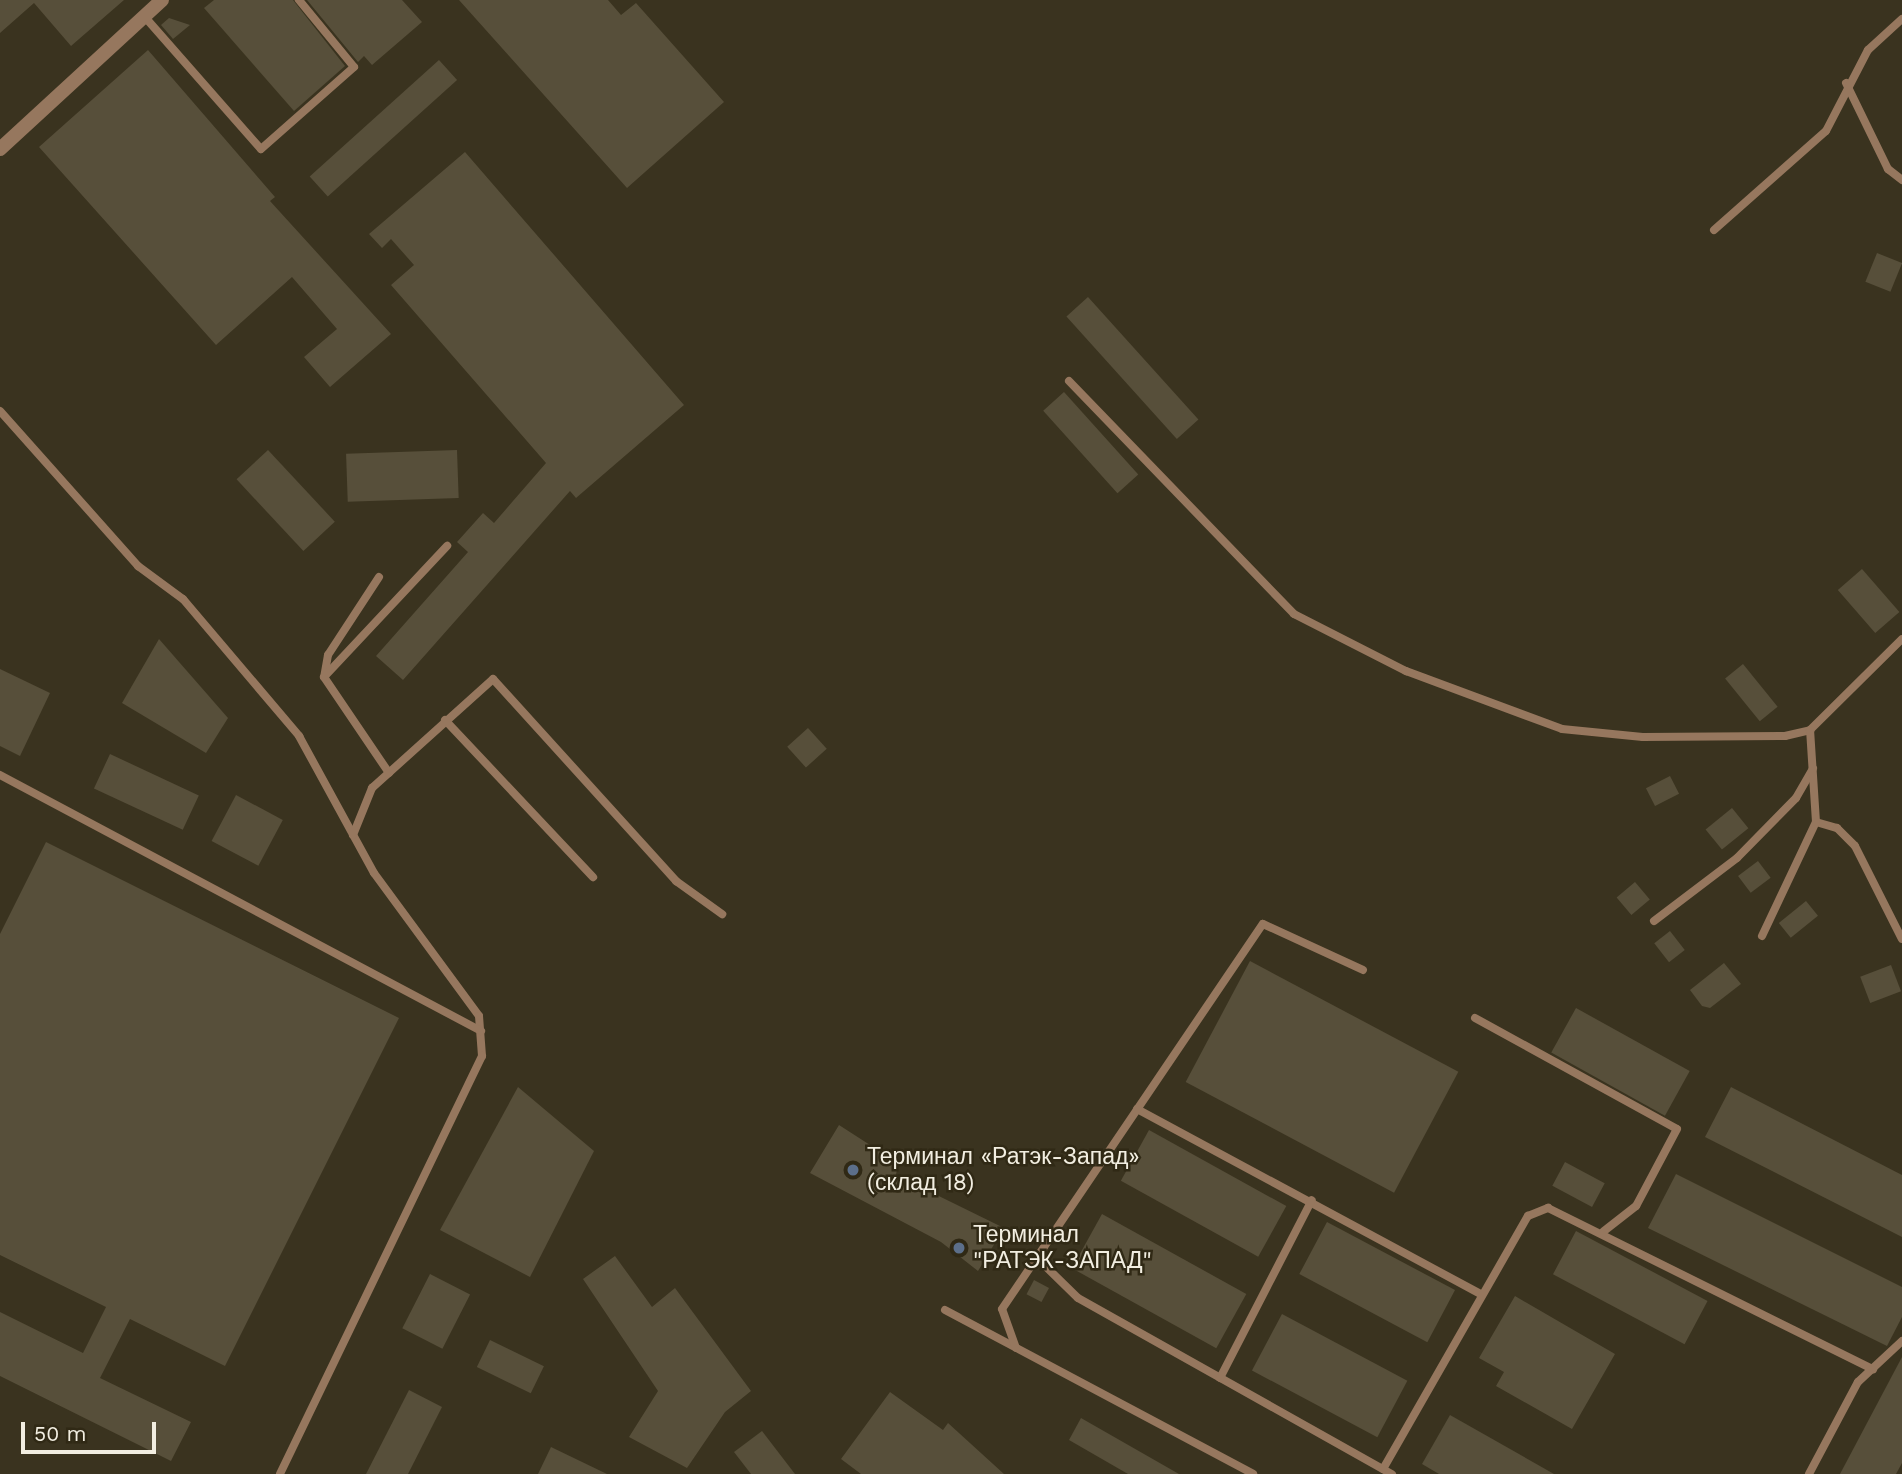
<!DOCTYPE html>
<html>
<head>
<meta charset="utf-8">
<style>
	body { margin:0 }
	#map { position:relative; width:1902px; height:1474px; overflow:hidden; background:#3a331f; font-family:"Work Sans",sans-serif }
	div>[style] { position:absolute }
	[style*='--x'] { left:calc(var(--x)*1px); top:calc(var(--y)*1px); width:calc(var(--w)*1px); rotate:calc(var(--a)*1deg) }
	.building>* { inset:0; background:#574f3a; transform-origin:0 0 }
	.lane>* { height:8px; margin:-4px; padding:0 4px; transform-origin:4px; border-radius:4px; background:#96775e }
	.street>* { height:14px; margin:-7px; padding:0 7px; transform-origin:7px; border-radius:7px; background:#96775e }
	.dots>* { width:19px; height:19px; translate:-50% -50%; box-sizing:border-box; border:4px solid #302915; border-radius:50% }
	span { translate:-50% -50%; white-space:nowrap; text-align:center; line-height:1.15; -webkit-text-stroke:5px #302915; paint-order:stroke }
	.poi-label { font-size:23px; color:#f2eee1 }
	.left { translate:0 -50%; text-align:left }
	.scale { position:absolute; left:21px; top:1422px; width:135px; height:32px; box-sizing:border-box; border:4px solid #f2eee1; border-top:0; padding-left:9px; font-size:21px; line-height:24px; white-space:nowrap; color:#f2eee1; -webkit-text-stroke:5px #302915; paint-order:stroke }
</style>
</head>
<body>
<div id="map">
	<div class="building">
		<div style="clip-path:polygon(0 0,124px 0,71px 46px,34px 3px,0 33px)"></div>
		<div style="clip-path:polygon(214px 0,293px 0,345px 66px,294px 111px,204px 8px)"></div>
		<div style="clip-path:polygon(307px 0,402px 0,422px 22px,372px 65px,364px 56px,358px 62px)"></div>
		<div style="clip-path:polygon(459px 0,608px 0,621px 15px,636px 3px,724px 102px,627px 188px)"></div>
		<div style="clip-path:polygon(169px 18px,190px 25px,173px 39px,161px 25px)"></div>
		<div style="clip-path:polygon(148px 50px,275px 197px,270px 201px,391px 334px,330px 387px,304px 357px,337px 329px,292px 277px,216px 345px,39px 147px)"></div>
		<div style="left:439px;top:60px;width:27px;height:174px;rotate:48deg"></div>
		<div style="clip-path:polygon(465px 152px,684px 405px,576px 498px,570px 491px,403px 680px,376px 656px,468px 552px,457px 542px,483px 513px,494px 523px,546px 463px,391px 285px,414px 265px,391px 239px,382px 248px,369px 234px)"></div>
		<div style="left:1877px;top:253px;width:27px;height:31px;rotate:22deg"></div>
		<div style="left:1088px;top:297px;width:165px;height:29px;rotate:48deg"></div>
		<div style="left:1064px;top:392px;width:111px;height:28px;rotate:48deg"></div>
		<div style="left:268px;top:450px;width:98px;height:43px;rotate:47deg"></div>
		<div style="left:457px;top:450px;width:48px;height:111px;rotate:88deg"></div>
		<div style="left:1862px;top:569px;width:57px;height:32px;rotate:49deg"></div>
		<div style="clip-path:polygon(159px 639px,228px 718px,206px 753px,122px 703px)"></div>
		<div style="left:1743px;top:664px;width:55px;height:23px;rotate:51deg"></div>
		<div style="clip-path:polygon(0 669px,50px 693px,20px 756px,0 746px)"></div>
		<div style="left:808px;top:728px;width:28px;height:28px;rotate:48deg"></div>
		<div style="left:110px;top:754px;width:98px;height:38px;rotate:25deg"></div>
		<div style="left:1670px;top:776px;width:20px;height:27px;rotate:63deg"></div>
		<div style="left:236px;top:795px;width:53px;height:52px;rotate:28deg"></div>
		<div style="left:1732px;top:808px;width:26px;height:34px;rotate:51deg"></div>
		<div style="clip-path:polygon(46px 842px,399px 1018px,225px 1366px,130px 1319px,100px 1378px,191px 1422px,171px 1461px,0 1376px,0 1312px,83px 1353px,106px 1307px,0 1255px,0 934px)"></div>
		<div style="left:1758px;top:861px;width:21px;height:25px;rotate:53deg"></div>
		<div style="left:1635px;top:882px;width:23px;height:24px;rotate:50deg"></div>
		<div style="left:1806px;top:901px;width:19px;height:35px;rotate:51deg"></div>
		<div style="left:1670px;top:931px;width:24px;height:20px;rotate:52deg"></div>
		<div style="left:1250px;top:961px;width:236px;height:137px;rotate:28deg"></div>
		<div style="clip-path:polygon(1724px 963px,1741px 984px,1710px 1008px,1702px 1006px,1690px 990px)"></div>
		<div style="left:1891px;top:965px;width:28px;height:33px;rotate:69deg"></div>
		<div style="left:1576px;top:1008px;width:130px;height:51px;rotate:29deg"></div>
		<div style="clip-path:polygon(518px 1087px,594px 1151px,530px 1277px,440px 1230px)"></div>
		<div style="clip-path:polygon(1731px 1087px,1902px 1175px,1902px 1237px,1705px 1137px)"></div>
		<div style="clip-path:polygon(839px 1125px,898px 1163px,896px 1175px,1004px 1228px,978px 1271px,941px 1242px,810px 1173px)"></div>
		<div style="left:1149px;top:1130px;width:157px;height:58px;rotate:29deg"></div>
		<div style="left:1565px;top:1162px;width:45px;height:27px;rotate:28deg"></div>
		<div style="clip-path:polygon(1676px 1174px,1902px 1287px,1902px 1317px,1887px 1346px,1648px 1228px)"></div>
		<div style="left:1102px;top:1214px;width:165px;height:62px;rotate:29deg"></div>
		<div style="left:1327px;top:1222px;width:145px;height:59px;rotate:28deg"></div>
		<div style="left:1576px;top:1231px;width:149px;height:49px;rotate:28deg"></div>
		<div style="clip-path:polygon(615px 1256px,652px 1307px,675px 1288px,751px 1391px,725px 1412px,687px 1468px,629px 1437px,658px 1391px,583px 1279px)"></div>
		<div style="left:430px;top:1274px;width:45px;height:61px;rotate:27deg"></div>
		<div style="left:1034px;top:1280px;width:17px;height:16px;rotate:28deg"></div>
		<div style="clip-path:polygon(1515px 1296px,1615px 1354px,1572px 1429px,1496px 1386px,1504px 1372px,1479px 1358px)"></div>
		<div style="left:1282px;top:1314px;width:142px;height:64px;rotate:28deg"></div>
		<div style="left:490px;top:1340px;width:60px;height:30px;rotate:26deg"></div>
		<div style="clip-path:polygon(1902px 1357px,1902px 1463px,1896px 1474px,1840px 1474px)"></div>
		<div style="clip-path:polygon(409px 1390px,442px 1407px,408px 1474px,366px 1474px)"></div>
		<div style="clip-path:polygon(890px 1392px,943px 1430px,948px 1423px,1004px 1474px,861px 1474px,841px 1459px)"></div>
		<div style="clip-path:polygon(1450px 1415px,1554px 1474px,1439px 1474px,1422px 1464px)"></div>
		<div style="clip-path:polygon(1081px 1418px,1179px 1474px,1128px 1474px,1069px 1440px)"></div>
		<div style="clip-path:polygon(762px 1431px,795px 1474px,751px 1474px,734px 1452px)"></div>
		<div style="clip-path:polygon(551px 1447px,607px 1474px,538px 1474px)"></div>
	</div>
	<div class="lane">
		<div style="--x:144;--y:16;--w:177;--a:48.7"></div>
		<div style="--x:261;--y:149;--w:124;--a:-41.4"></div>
		<div style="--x:354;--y:67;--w:87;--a:-129.4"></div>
		<div style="--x:1846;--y:83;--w:96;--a:64"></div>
		<div style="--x:1888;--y:169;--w:18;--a:38"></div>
		<div style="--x:1714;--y:230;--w:149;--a:-41.5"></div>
		<div style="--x:1826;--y:131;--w:91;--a:-62.6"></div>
		<div style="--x:1868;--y:50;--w:46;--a:-42.4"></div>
		<div style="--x:1069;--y:381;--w:324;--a:46"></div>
		<div style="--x:1294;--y:614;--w:126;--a:27"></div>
		<div style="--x:1406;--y:671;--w:166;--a:20.4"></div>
		<div style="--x:1562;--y:729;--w:81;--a:5.6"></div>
		<div style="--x:1643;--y:737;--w:142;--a:-0.4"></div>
		<div style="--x:1785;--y:736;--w:26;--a:-13"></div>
		<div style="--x:1810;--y:730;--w:129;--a:-44.7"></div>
		<div style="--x:0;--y:411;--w:208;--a:48.3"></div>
		<div style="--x:138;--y:566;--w:56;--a:36.3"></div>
		<div style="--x:183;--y:599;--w:180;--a:49.7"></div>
		<div style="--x:299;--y:736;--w:156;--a:61.3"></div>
		<div style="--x:374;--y:873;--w:177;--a:53.7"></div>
		<div style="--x:479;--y:1016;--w:40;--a:85.7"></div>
		<div style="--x:482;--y:1056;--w:464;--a:115.8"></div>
		<div style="--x:379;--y:577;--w:93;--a:123.2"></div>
		<div style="--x:328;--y:655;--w:22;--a:100"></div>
		<div style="--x:324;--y:677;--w:116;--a:55.9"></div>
		<div style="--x:324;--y:677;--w:180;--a:-46.8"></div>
		<div style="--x:445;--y:720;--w:216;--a:46.7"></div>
		<div style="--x:0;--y:775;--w:545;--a:28.02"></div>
		<div style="--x:1816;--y:822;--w:22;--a:16"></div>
		<div style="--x:1837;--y:828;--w:25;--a:45"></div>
		<div style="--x:1855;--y:846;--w:104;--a:63.2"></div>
		<div style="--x:353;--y:835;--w:51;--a:-68"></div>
		<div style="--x:372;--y:788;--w:163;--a:-42"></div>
		<div style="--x:493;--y:679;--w:273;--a:47.8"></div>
		<div style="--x:676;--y:881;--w:57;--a:35.7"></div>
		<div style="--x:1654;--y:921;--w:104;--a:-37.2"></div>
		<div style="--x:1737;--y:858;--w:84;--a:-45.5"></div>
		<div style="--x:1796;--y:798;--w:34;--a:-60"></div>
		<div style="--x:1762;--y:936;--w:126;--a:-64.7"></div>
		<div style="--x:1816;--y:822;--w:92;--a:-93.7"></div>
		<div style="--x:1475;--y:1018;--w:230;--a:28.8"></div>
		<div style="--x:1677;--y:1129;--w:87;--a:118"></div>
		<div style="--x:1636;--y:1206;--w:41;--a:142"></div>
		<div style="--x:1137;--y:1109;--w:391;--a:28.3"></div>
		<div style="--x:1037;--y:1258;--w:57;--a:44.3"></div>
		<div style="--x:1078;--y:1298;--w:360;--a:29.3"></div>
		<div style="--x:945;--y:1310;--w:349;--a:28"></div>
		<div style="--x:1016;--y:1348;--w:41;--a:-109.7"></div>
		<div style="--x:1002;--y:1309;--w:465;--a:-55.9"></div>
		<div style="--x:1263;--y:924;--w:110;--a:24.7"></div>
		<div style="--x:1220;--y:1378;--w:200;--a:-62.7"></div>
		<div style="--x:1383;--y:1469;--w:292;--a:-60.2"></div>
		<div style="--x:1528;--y:1216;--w:22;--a:-22"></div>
		<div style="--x:1548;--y:1208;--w:363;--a:26.4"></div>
		<div style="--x:1809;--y:1474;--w:104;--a:-62"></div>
		<div style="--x:1858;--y:1382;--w:60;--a:-43"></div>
	</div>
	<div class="street">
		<div style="--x:0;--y:149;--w:220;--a:-42.6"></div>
	</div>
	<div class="dots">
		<div style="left:853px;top:1170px;background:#5c6f8a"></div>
		<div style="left:959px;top:1248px;background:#5c6f8a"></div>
	</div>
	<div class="poi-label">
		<span class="left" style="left:867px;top:1170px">Терминал «Ратэк-Запад»<br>(склад 18)</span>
		<span class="left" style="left:973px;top:1248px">Терминал<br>"РАТЭК-ЗАПАД"</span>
	</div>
	<div class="scale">50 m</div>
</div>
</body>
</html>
